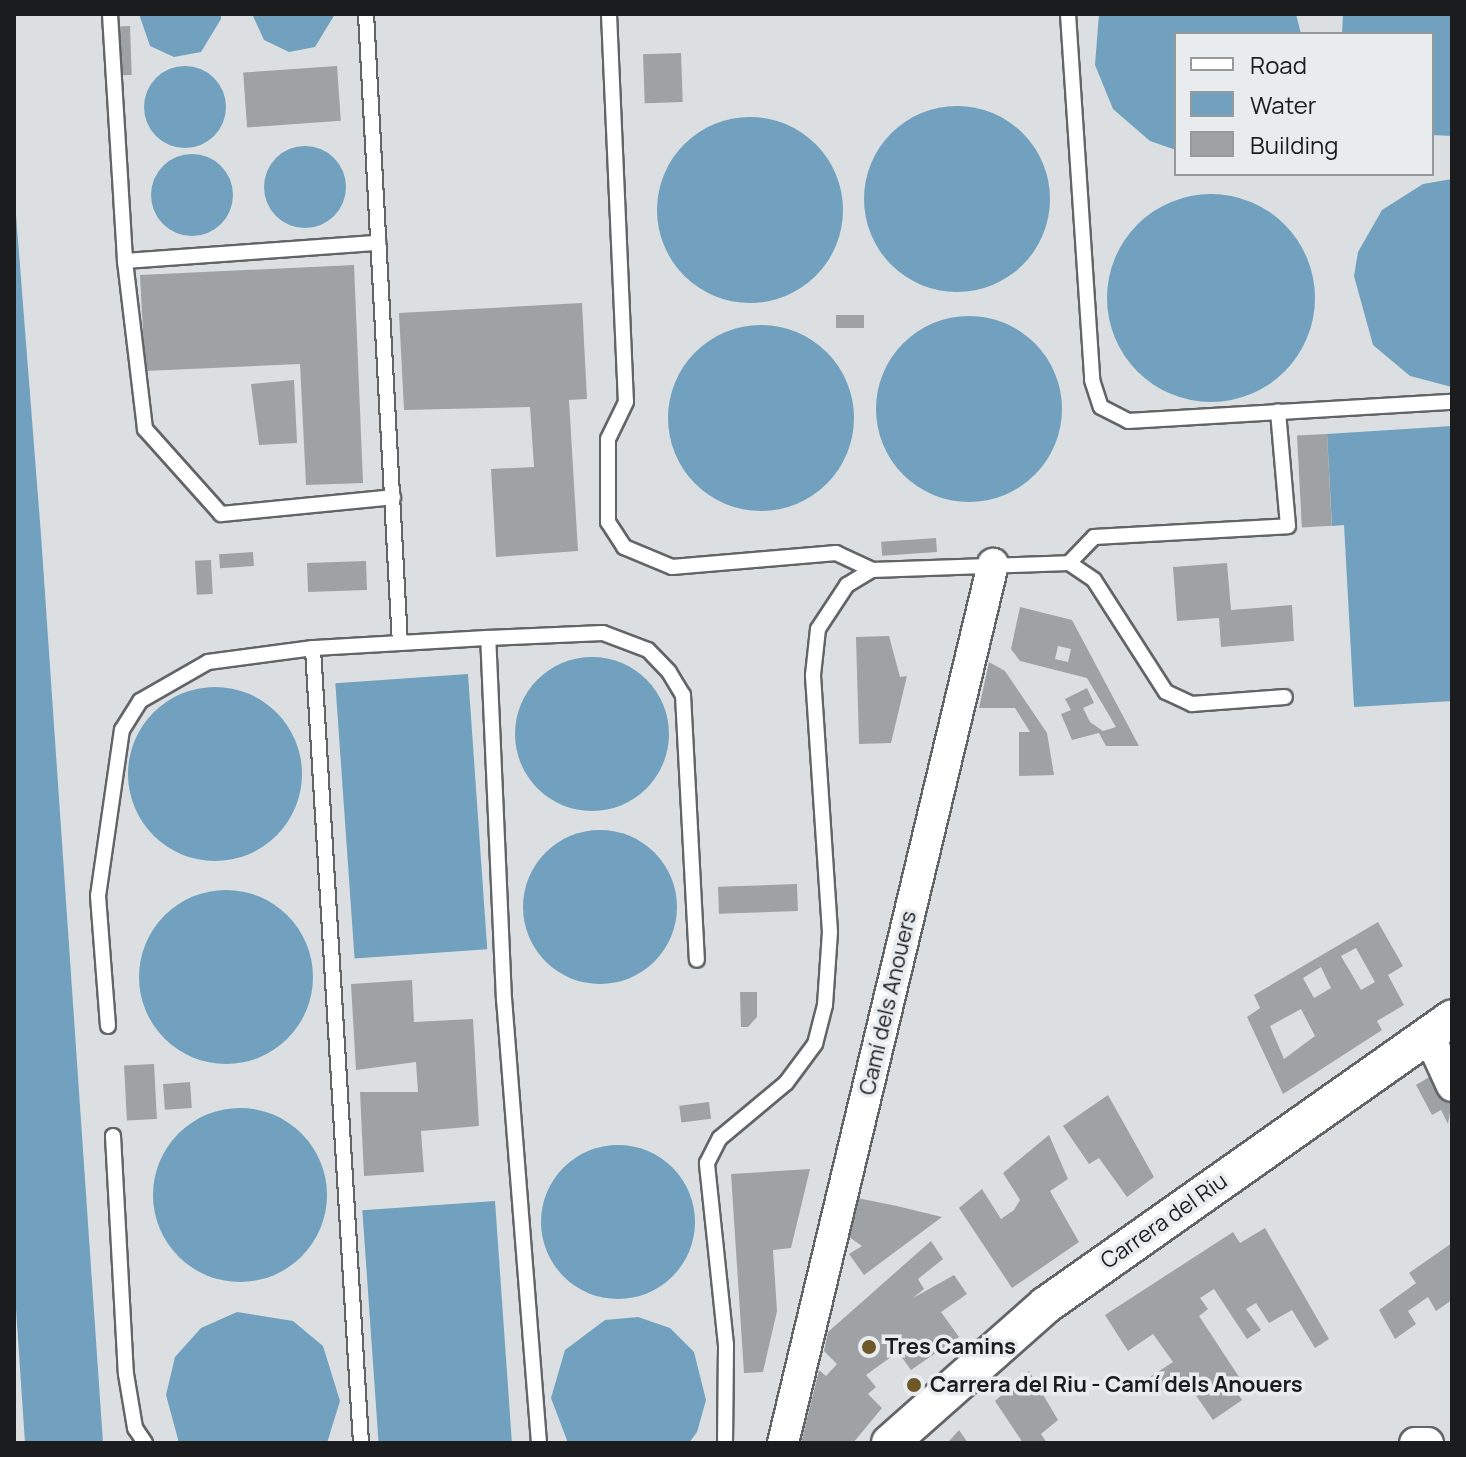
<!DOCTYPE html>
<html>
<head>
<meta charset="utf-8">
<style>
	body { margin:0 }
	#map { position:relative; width:1466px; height:1457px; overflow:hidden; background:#dbdfe2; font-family:Manrope,sans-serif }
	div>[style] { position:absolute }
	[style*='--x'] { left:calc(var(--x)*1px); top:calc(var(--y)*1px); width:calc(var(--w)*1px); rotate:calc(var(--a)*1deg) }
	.water>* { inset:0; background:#71a1be; transform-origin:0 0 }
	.round { border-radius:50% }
	.building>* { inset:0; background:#9ea2a5; transform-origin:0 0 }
	.roads { filter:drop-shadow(2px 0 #616568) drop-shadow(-2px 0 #616568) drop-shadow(0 2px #616568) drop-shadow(0 -2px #616568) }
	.service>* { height:14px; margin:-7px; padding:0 7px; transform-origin:7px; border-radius:7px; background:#fff }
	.minor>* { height:30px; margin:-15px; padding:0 15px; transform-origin:15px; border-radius:15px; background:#fff }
	.tertiary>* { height:36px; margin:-18px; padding:0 18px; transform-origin:18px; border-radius:18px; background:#fff }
	.dots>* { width:22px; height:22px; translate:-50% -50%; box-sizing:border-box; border:4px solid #e8ecef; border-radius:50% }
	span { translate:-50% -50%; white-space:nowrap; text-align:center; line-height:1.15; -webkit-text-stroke:7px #e8ecef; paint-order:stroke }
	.street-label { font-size:22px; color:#1a1c1d }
	.poi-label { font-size:22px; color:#1a1c1d; font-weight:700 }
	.left { translate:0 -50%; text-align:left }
	.frame { position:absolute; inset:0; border:16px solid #1a1c1d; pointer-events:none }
	.legend { position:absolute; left:1174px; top:32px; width:260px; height:144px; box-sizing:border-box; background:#e8ecef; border:2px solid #96999b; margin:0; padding:10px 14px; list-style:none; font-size:24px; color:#1a1c1d }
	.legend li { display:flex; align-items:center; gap:16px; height:40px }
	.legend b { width:40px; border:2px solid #96999b }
</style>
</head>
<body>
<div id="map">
	<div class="water">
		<div style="clip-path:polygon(139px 14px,221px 14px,221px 19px,201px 52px,174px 57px,150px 46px)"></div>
		<div style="clip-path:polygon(335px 14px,315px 47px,289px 52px,264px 40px,253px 16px)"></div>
		<div style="clip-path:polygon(1099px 14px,1296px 14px,1301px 34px,1176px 34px,1176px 150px,1150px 141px,1113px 109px,1095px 65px)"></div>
		<div style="clip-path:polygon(1343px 14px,1452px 14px,1452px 136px,1432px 135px,1432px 34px,1342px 34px)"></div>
		<div class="round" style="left:144px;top:66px;width:82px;height:82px"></div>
		<div class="round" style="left:864px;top:106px;width:186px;height:186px"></div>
		<div class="round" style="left:657px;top:117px;width:186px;height:186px"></div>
		<div class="round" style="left:264px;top:146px;width:82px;height:82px"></div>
		<div class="round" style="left:151px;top:154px;width:82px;height:82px"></div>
		<div style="clip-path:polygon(1452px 179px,1452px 387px,1410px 376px,1373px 345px,1354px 276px,1358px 252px,1382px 210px,1423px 184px)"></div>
		<div style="clip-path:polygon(14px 189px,41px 535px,103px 1443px,25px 1443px,14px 1279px)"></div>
		<div class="round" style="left:1107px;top:194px;width:208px;height:208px"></div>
		<div class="round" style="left:876px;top:316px;width:186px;height:186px"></div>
		<div class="round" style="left:668px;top:325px;width:186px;height:186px"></div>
		<div style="clip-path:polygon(1452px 426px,1452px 701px,1354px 707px,1344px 525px,1332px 526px,1327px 434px)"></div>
		<div class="round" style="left:515px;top:657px;width:154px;height:154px"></div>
		<div style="left:468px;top:674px;width:276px;height:133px;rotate:86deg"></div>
		<div class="round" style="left:128px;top:687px;width:174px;height:174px"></div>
		<div class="round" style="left:523px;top:830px;width:154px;height:154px"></div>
		<div class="round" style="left:139px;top:890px;width:174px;height:174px"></div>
		<div class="round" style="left:153px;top:1108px;width:174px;height:174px"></div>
		<div class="round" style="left:541px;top:1145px;width:154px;height:154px"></div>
		<div style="left:495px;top:1201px;width:243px;height:133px;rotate:86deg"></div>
		<div style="clip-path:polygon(237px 1312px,293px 1321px,323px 1346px,340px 1401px,327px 1443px,179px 1443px,166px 1395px,175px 1357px,201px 1328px)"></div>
		<div style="clip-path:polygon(638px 1317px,670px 1328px,694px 1352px,706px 1400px,697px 1432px,689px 1443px,568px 1443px,551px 1398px,565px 1350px,605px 1320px)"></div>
	</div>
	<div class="building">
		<div style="left:130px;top:26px;width:49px;height:11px;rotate:88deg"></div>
		<div style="left:681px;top:53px;width:49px;height:38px;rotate:88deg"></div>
		<div style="left:337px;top:66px;width:55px;height:94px;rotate:86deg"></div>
		<div style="clip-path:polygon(354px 265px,363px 483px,306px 485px,300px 364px,145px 371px,140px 275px)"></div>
		<div style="clip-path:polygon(582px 303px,587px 399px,569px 400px,578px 551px,496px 557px,491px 469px,534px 467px,530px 407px,404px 410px,399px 313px)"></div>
		<div style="left:864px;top:315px;width:13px;height:28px;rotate:90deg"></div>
		<div style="clip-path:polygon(294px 380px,297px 443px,259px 445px,251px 384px)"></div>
		<div style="left:1327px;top:434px;width:92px;height:30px;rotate:87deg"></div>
		<div style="left:936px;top:538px;width:14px;height:55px;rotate:86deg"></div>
		<div style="left:253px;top:552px;width:14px;height:34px;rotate:86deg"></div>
		<div style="left:211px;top:560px;width:34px;height:16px;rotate:87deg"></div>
		<div style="left:366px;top:561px;width:29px;height:59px;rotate:88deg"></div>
		<div style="clip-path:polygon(1227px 563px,1231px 610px,1292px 605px,1294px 641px,1221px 647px,1219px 618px,1177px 621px,1173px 567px)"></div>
		<div style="clip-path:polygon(evenodd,1020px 607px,1072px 620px,1139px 746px,1106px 746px,1099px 733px,1072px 740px,1061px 714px,1071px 710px,1065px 699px,1087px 688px,1094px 703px,1083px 708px,1090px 722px,1103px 731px,1116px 727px,1087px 678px,1020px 661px,1011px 649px,1020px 607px,1058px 646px,1071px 649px,1068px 662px,1055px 659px,1058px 646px)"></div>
		<div style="clip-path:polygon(889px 636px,900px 677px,907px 676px,891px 743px,859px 744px,856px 637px)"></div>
		<div style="clip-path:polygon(989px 662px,1005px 671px,1047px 733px,1054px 775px,1019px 776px,1019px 732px,1030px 732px,1015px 708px,979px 708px)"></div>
		<div style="left:797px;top:884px;width:27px;height:79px;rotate:88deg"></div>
		<div style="clip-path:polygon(evenodd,1378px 922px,1403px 966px,1388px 975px,1404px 1005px,1377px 1021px,1382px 1030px,1283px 1094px,1247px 1017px,1260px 1008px,1254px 995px,1378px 922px,1356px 948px,1375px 982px,1361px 990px,1341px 956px,1356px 948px,1378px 922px,1321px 967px,1331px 988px,1314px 998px,1303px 978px,1321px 967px,1378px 922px,1301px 1009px,1315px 1036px,1284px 1059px,1270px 1026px,1301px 1009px)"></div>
		<div style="clip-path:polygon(412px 980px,414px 1022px,473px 1019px,479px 1126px,421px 1131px,424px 1172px,364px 1176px,360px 1092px,418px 1092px,416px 1062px,356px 1070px,351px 984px)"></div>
		<div style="clip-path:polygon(740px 992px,757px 992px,757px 1017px,748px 1027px,741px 1027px)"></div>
		<div style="left:154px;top:1064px;width:55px;height:30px;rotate:87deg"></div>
		<div style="clip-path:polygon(1436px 1073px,1452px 1101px,1448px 1124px,1441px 1110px,1432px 1115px,1416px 1085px)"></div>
		<div style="left:190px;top:1082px;width:26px;height:27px;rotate:86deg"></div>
		<div style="clip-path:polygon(1108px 1095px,1154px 1177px,1127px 1197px,1099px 1158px,1089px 1164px,1063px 1126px)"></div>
		<div style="left:709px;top:1102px;width:17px;height:30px;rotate:83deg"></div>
		<div style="clip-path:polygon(1049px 1135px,1068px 1179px,1050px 1191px,1079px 1242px,1012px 1288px,959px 1208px,982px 1189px,1001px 1219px,1014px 1210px,1020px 1200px,1003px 1173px)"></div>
		<div style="clip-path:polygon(810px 1169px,791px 1248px,773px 1250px,777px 1311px,763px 1372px,744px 1373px,731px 1174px)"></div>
		<div style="clip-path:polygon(857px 1198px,897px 1206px,942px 1217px,864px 1275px,849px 1254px,862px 1246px,849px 1237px)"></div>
		<div style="clip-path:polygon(1265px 1228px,1329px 1339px,1315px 1348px,1292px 1310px,1269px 1323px,1256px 1303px,1246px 1309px,1261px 1330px,1247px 1339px,1214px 1289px,1200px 1298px,1208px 1309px,1199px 1316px,1239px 1377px,1231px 1383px,1242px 1400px,1213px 1420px,1183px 1377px,1157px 1394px,1147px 1379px,1173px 1362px,1153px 1334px,1128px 1351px,1105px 1315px,1233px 1232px,1240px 1243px)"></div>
		<div style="clip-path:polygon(931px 1241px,943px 1259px,918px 1279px,924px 1289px,913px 1298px,954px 1275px,967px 1294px,941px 1312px,959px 1337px,911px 1370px,898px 1352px,866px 1375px,876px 1387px,868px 1394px,882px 1408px,853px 1443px,801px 1443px,819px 1370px,826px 1376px,837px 1364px,824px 1351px,828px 1332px)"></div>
		<div style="clip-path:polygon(1452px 1243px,1452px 1300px,1436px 1311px,1428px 1297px,1408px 1311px,1416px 1324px,1395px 1339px,1379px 1310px,1416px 1283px,1409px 1273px)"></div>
		<div style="clip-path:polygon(1029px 1371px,1058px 1420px,1041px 1434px,1047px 1443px,1023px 1443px,995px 1401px)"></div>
		<div style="clip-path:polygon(959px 1430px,968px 1443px,947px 1443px,951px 1439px)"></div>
	</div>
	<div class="roads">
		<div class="service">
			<div style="--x:110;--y:14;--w:247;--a:86.5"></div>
			<div style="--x:125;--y:261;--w:254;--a:-4.1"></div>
			<div style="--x:366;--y:14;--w:630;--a:86.91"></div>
			<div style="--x:609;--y:14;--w:388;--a:87.5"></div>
			<div style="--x:626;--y:402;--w:41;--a:115.9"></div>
			<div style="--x:608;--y:439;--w:83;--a:90"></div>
			<div style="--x:608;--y:522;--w:30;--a:57"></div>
			<div style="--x:624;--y:547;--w:52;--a:22.6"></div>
			<div style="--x:672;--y:567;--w:165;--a:-4.9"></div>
			<div style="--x:836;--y:553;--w:40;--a:25"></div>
			<div style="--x:1068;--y:14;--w:367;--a:86.2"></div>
			<div style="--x:1092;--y:380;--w:28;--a:72"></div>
			<div style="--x:1101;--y:407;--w:30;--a:27"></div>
			<div style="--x:1128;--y:421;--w:325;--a:-3.4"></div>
			<div style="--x:125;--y:261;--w:169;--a:83.2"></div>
			<div style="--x:145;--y:429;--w:114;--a:48.2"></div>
			<div style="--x:221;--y:514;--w:173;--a:-5.6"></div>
			<div style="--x:1069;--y:563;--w:30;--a:34"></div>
			<div style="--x:1094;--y:580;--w:133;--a:57.3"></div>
			<div style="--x:1166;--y:692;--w:29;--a:25"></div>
			<div style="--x:1192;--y:704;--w:93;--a:-4.3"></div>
			<div style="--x:108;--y:1026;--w:130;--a:-94.4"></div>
			<div style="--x:98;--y:896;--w:168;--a:-81.8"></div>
			<div style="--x:122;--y:730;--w:34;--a:-58"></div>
			<div style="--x:140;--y:701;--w:78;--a:-29.8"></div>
			<div style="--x:208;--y:662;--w:106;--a:-7.6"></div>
			<div style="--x:113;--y:1136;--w:238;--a:86.9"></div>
			<div style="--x:126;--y:1374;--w:55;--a:80.5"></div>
			<div style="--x:135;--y:1428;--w:18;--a:56"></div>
			<div style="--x:361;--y:1443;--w:796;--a:-93.46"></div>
			<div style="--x:313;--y:648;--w:175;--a:-3.3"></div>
			<div style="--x:539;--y:1443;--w:444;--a:-94.5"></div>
			<div style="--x:504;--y:1000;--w:362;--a:-92.5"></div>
			<div style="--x:488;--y:638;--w:115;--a:-2.5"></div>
			<div style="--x:603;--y:633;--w:48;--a:20.7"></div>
			<div style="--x:648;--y:650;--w:30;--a:46"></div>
			<div style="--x:669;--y:672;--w:27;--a:59"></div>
			<div style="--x:683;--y:695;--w:265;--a:87"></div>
			<div style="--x:725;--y:1443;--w:98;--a:-89.4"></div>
			<div style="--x:726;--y:1345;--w:183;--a:-96"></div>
			<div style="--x:707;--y:1163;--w:28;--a:-63"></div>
			<div style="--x:720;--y:1138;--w:86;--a:-39.8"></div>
			<div style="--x:786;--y:1083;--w:49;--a:-53.4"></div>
			<div style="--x:815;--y:1044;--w:40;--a:-75.6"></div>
			<div style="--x:825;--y:1005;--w:73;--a:-86.1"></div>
			<div style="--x:830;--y:932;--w:258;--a:-93.8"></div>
			<div style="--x:813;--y:675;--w:46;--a:-83.8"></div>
			<div style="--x:818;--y:629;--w:53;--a:-56.6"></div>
			<div style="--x:847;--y:585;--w:29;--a:-31"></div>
			<div style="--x:872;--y:570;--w:197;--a:-2"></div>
			<div style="--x:1069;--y:563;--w:36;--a:-46"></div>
			<div style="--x:1094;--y:537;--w:194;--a:-3.2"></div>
			<div style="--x:1288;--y:526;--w:115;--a:-95"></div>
		</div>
		<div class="minor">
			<div style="--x:1429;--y:1036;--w:55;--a:65.3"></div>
			<div style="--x:783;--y:1443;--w:904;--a:-76.56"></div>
			<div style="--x:1415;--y:1443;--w:13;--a:0"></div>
		</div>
		<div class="tertiary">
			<div style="--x:890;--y:1443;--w:208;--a:-41.5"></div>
			<div style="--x:1046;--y:1305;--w:497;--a:-35.2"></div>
		</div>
	</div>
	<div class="dots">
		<div style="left:869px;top:1347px;background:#6e5827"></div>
		<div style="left:914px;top:1385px;background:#6e5827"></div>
	</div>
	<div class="street-label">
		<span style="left:888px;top:1003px;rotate:-77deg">Camí dels Anouers</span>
		<span style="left:1164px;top:1221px;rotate:-35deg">Carrera del Riu</span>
	</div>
	<div class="poi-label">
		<span class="left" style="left:885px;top:1347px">Tres Camins</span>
		<span class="left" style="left:930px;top:1385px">Carrera del Riu - Camí dels Anouers</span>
	</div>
	<div class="frame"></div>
	<ul class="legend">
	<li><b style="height:10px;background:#fff"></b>Road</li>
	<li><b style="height:22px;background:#71a1be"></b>Water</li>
	<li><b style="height:22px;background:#9ea2a5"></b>Building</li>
	</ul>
</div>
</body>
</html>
